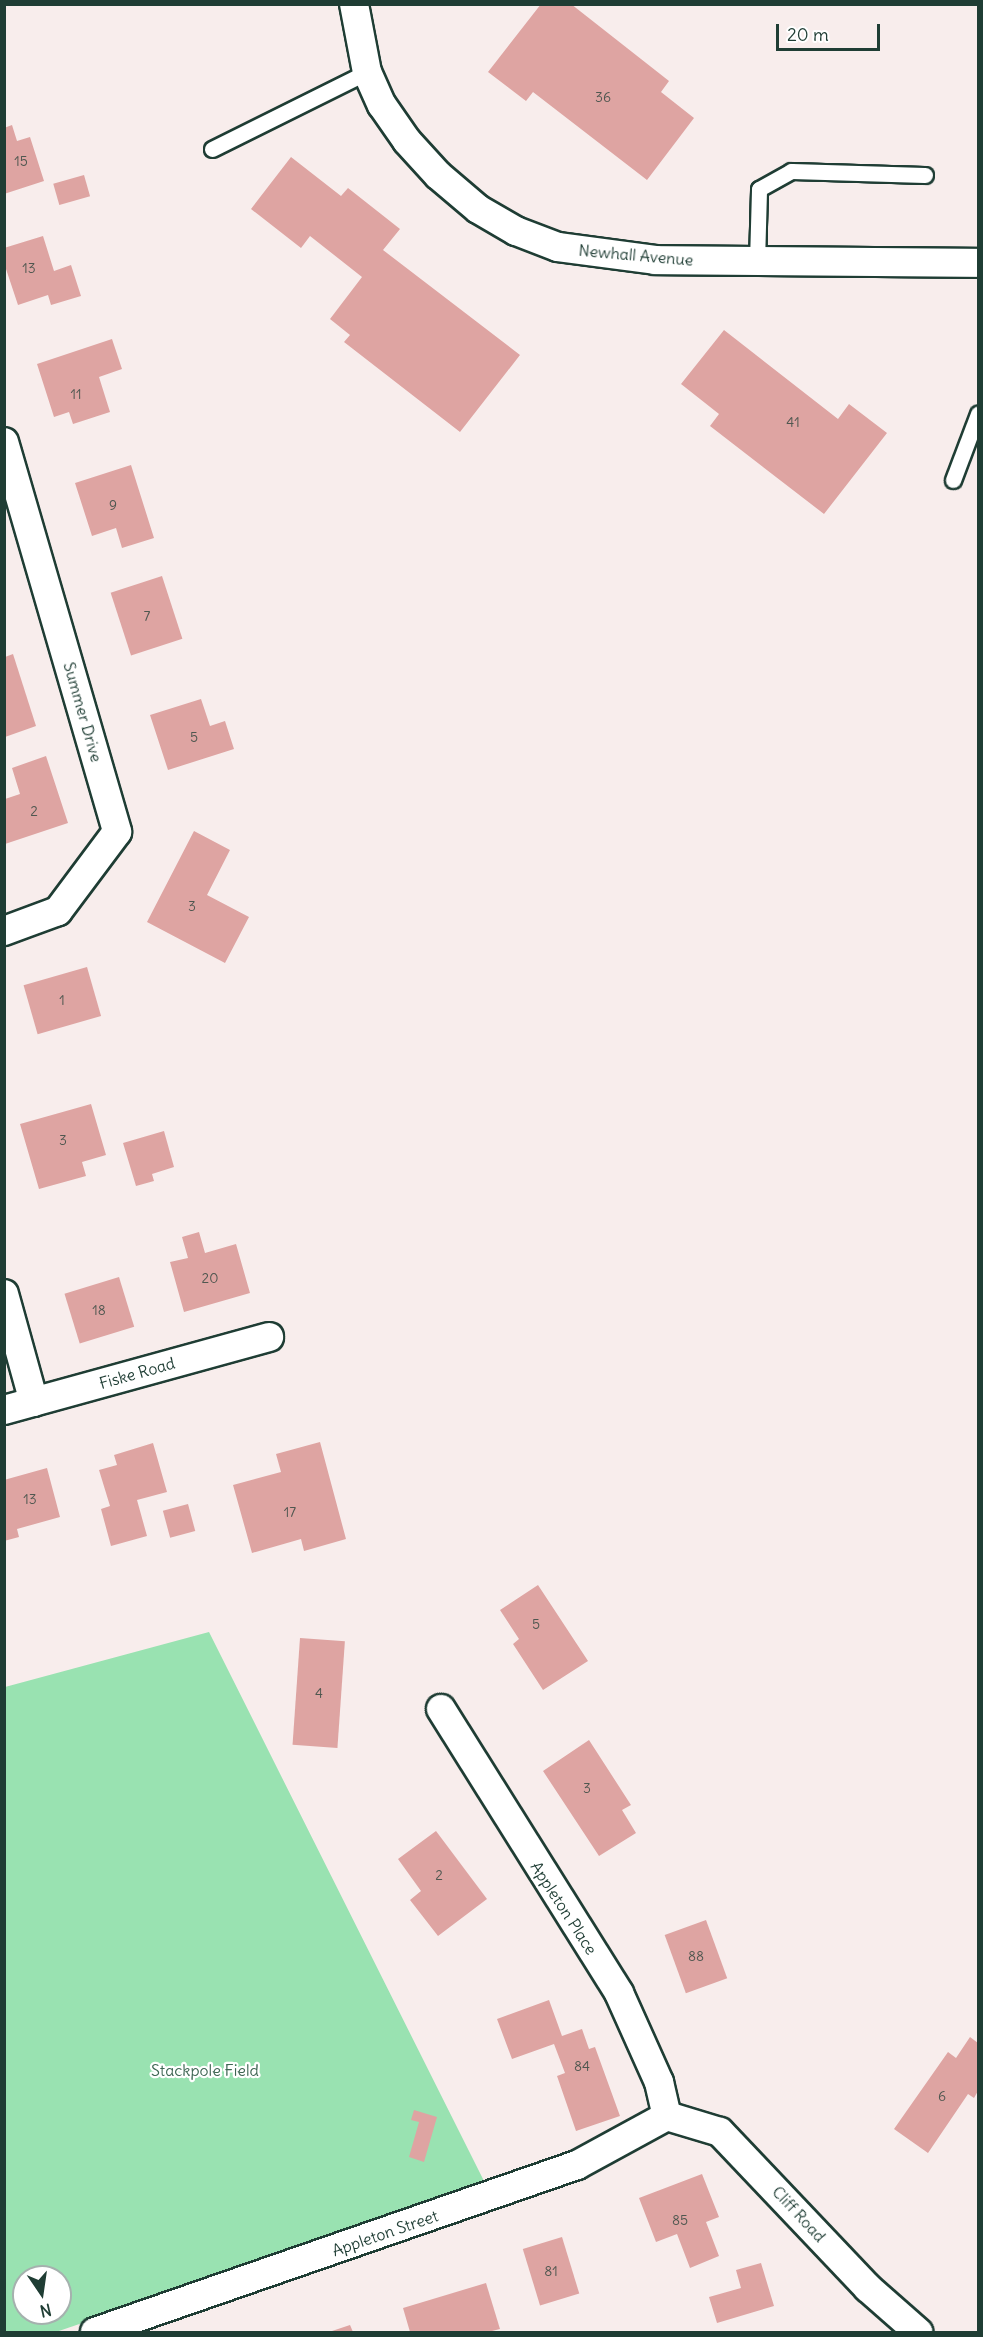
<!DOCTYPE html>
<html>
<head>
<meta charset="utf-8">
<style>
	body { margin:0 }
	#map { position:relative; width:983px; height:2337px; overflow:hidden; background:#f8edec; font-family:Delius,sans-serif }
	div>[style] { position:absolute }
	[style*='--x'] { left:calc(var(--x)*1px); top:calc(var(--y)*1px); width:calc(var(--w)*1px); rotate:calc(var(--a)*1deg) }
	.green>* { inset:0; background:#99e2b1 }
	.building>* { inset:0; background:#dea4a2; transform-origin:0 0 }
	.roads { filter:drop-shadow(2px 0 #1f3d34) drop-shadow(-2px 0 #1f3d34) drop-shadow(0 2px #1f3d34) drop-shadow(0 -2px #1f3d34) }
	.service>* { height:15px; margin:-7.5px; padding:0 7.5px; transform-origin:7.5px; border-radius:7.5px; background:#fff }
	.minor>* { height:28px; margin:-14px; padding:0 14px; transform-origin:14px; border-radius:14px; background:#fff }
	span { translate:-50% -50%; white-space:nowrap; text-align:center; line-height:1.15; -webkit-text-stroke:4.5px #fff; paint-order:stroke }
	.number-label { font-size:14px; color:#4f5750 }
	.number-label span { -webkit-text-stroke-width:0 }
	.street-label { font-size:16px; color:#1f3d34 }
	.park-label { font-size:16px; color:#3e6653 }
	.frame { position:absolute; inset:0; border:6px solid #1f3d34; pointer-events:none }
	.north { position:absolute; left:12px; top:2265px; width:60px; height:60px; box-sizing:border-box; background:#fff; border:2px solid #a5b1ae; border-radius:50%; rotate:167deg; font-size:16px; font-weight:700; line-height:24px; text-align:center; color:#1f3d34 }
	.north::after { content:''; display:block; margin:auto; width:21px; height:27px; background:#1f3d34; clip-path:polygon(50% 0,100% 100%,50% 72%,0 100%) }
	.scale { position:absolute; left:776px; top:24px; width:104px; height:27px; box-sizing:border-box; border:3px solid #1f3d34; border-top:0; padding-left:8px; font-size:18px; line-height:21px; white-space:nowrap; color:#1f3d34; -webkit-text-stroke:4px #fff; paint-order:stroke }
</style>
</head>
<body>
<div id="map">
	<div class="green">
		<div style="clip-path:polygon(evenodd,209px 1632px,486px 2185px,56px 2332px,5px 2332px,5px 1687px,209px 1632px,24px 2277px,60px 2277px,60px 2313px,24px 2313px,24px 2277px)"></div>
	</div>
	<div class="building">
		<div style="clip-path:polygon(541px 4px,571px 4px,669px 81px,661px 92px,694px 118px,647px 180px,533px 92px,526px 101px,488px 72px)"></div>
		<div style="clip-path:polygon(12px 125px,17px 141px,30px 137px,44px 181px,4px 194px,4px 128px)"></div>
		<div style="clip-path:polygon(291px 157px,341px 196px,348px 188px,400px 229px,383px 250px,520px 355px,460px 432px,344px 342px,350px 335px,330px 319px,362px 277px,310px 236px,301px 248px,251px 209px)"></div>
		<div style="left:84px;top:175px;width:22px;height:32px;rotate:74deg"></div>
		<div style="clip-path:polygon(43px 236px,54px 271px,71px 265px,81px 296px,51px 305px,48px 295px,18px 305px,4px 263px,4px 248px)"></div>
		<div style="clip-path:polygon(724px 330px,838px 419px,849px 404px,887px 433px,824px 514px,710px 426px,719px 414px,681px 384px)"></div>
		<div style="clip-path:polygon(112px 339px,122px 369px,99px 377px,110px 412px,73px 424px,69px 412px,54px 417px,37px 364px)"></div>
		<div style="clip-path:polygon(131px 465px,154px 538px,122px 548px,116px 528px,92px 536px,75px 483px)"></div>
		<div style="left:162px;top:576px;width:66px;height:54px;rotate:72deg"></div>
		<div style="clip-path:polygon(13px 654px,36px 726px,5px 737px,5px 657px)"></div>
		<div style="clip-path:polygon(201px 699px,210px 726px,225px 721px,234px 749px,168px 770px,150px 715px)"></div>
		<div style="clip-path:polygon(46px 756px,68px 823px,5px 844px,5px 799px,20px 794px,12px 768px)"></div>
		<div style="clip-path:polygon(194px 831px,230px 850px,207px 895px,249px 917px,225px 963px,147px 922px)"></div>
		<div style="left:87px;top:967px;width:51px;height:66px;rotate:74deg"></div>
		<div style="clip-path:polygon(91px 1104px,106px 1155px,82px 1162px,86px 1176px,39px 1189px,20px 1124px)"></div>
		<div style="clip-path:polygon(164px 1131px,174px 1167px,152px 1174px,154px 1181px,136px 1186px,123px 1143px)"></div>
		<div style="clip-path:polygon(199px 1232px,205px 1253px,236px 1244px,250px 1293px,184px 1312px,170px 1262px,188px 1258px,182px 1237px)"></div>
		<div style="left:119px;top:1277px;width:52px;height:57px;rotate:73deg"></div>
		<div style="clip-path:polygon(320px 1442px,346px 1539px,304px 1551px,301px 1539px,252px 1553px,233px 1485px,281px 1472px,276px 1454px)"></div>
		<div style="clip-path:polygon(153px 1443px,167px 1492px,137px 1500px,147px 1536px,111px 1546px,101px 1509px,110px 1506px,99px 1470px,117px 1465px,114px 1455px)"></div>
		<div style="clip-path:polygon(47px 1468px,60px 1517px,17px 1529px,19px 1537px,4px 1541px,4px 1480px)"></div>
		<div style="left:188px;top:1504px;width:28px;height:26px;rotate:75deg"></div>
		<div style="clip-path:polygon(538px 1585px,588px 1661px,543px 1690px,513px 1644px,519px 1639px,500px 1610px)"></div>
		<div style="left:300px;top:1638px;width:45px;height:107px;rotate:4deg"></div>
		<div style="clip-path:polygon(589px 1740px,631px 1805px,622px 1810px,636px 1833px,599px 1856px,543px 1771px)"></div>
		<div style="clip-path:polygon(436px 1831px,487px 1899px,438px 1936px,410px 1900px,421px 1891px,398px 1859px)"></div>
		<div style="left:706px;top:1920px;width:62px;height:44px;rotate:70deg"></div>
		<div style="clip-path:polygon(549px 2000px,562px 2036px,582px 2029px,589px 2049px,595px 2047px,620px 2116px,576px 2131px,557px 2076px,565px 2073px,554px 2044px,512px 2059px,497px 2019px)"></div>
		<div style="clip-path:polygon(970px 2037px,978px 2043px,978px 2091px,974px 2098px,968px 2094px,928px 2153px,894px 2129px,948px 2052px,956px 2058px)"></div>
		<div style="clip-path:polygon(414px 2110px,437px 2117px,424px 2162px,409px 2157px,419px 2122px,411px 2120px)"></div>
		<div style="clip-path:polygon(702px 2174px,719px 2217px,706px 2222px,719px 2256px,690px 2268px,677px 2234px,656px 2242px,639px 2198px)"></div>
		<div style="left:562px;top:2237px;width:59px;height:41px;rotate:73deg"></div>
		<div style="clip-path:polygon(761px 2263px,774px 2306px,717px 2323px,709px 2297px,741px 2288px,736px 2270px)"></div>
		<div style="clip-path:polygon(486px 2283px,500px 2329px,488px 2332px,410px 2332px,403px 2308px)"></div>
		<div style="clip-path:polygon(350px 2325px,353px 2332px,329px 2332px)"></div>
	</div>
	<div class="roads">
		<div class="service">
			<div style="--x:212;--y:149;--w:173;--a:-26.4"></div>
			<div style="--x:757;--y:262;--w:73;--a:-88.4"></div>
			<div style="--x:759;--y:189;--w:37;--a:-29"></div>
			<div style="--x:791;--y:171;--w:134;--a:1.7"></div>
			<div style="--x:953;--y:480;--w:71;--a:-69.3"></div>
		</div>
		<div class="minor">
			<div style="--x:354;--y:4;--w:69;--a:79.2"></div>
			<div style="--x:367;--y:72;--w:36;--a:66"></div>
			<div style="--x:382;--y:105;--w:44;--a:55.2"></div>
			<div style="--x:407;--y:141;--w:46;--a:47.6"></div>
			<div style="--x:438;--y:175;--w:52;--a:40.4"></div>
			<div style="--x:478;--y:209;--w:44;--a:30.1"></div>
			<div style="--x:516;--y:231;--w:45;--a:20.9"></div>
			<div style="--x:558;--y:247;--w:98;--a:7.6"></div>
			<div style="--x:655;--y:260;--w:323;--a:0.5"></div>
			<div style="--x:4;--y:442;--w:406;--a:73.8"></div>
			<div style="--x:117;--y:832;--w:99;--a:126.8"></div>
			<div style="--x:58;--y:911;--w:58;--a:159.7"></div>
			<div style="--x:4;--y:1294;--w:112;--a:74.5"></div>
			<div style="--x:4;--y:1410;--w:275;--a:-15.4"></div>
			<div style="--x:441;--y:1709;--w:335;--a:57.9"></div>
			<div style="--x:619;--y:1993;--w:98;--a:65.8"></div>
			<div style="--x:659;--y:2082;--w:35;--a:77"></div>
			<div style="--x:667;--y:2116;--w:55;--a:16.8"></div>
			<div style="--x:720;--y:2132;--w:215;--a:46.5"></div>
			<div style="--x:868;--y:2288;--w:67;--a:41.3"></div>
			<div style="--x:95;--y:2332;--w:510;--a:-19.11"></div>
			<div style="--x:577;--y:2165;--w:102;--a:-28.6"></div>
		</div>
	</div>
	<div class="number-label">
		<span style="left:603px;top:97px">36</span>
		<span style="left:21px;top:161px">15</span>
		<span style="left:29px;top:268px">13</span>
		<span style="left:76px;top:394px">11</span>
		<span style="left:793px;top:422px">41</span>
		<span style="left:113px;top:505px">9</span>
		<span style="left:147px;top:616px">7</span>
		<span style="left:194px;top:737px">5</span>
		<span style="left:34px;top:811px">2</span>
		<span style="left:192px;top:906px">3</span>
		<span style="left:62px;top:1000px">1</span>
		<span style="left:63px;top:1140px">3</span>
		<span style="left:210px;top:1278px">20</span>
		<span style="left:99px;top:1310px">18</span>
		<span style="left:30px;top:1499px">13</span>
		<span style="left:290px;top:1512px">17</span>
		<span style="left:536px;top:1624px">5</span>
		<span style="left:319px;top:1693px">4</span>
		<span style="left:587px;top:1788px">3</span>
		<span style="left:439px;top:1875px">2</span>
		<span style="left:696px;top:1956px">88</span>
		<span style="left:582px;top:2066px">84</span>
		<span style="left:942px;top:2096px">6</span>
		<span style="left:680px;top:2220px">85</span>
		<span style="left:551px;top:2271px">81</span>
	</div>
	<div class="street-label">
		<span style="left:636px;top:255px;rotate:5deg">Newhall Avenue</span>
		<span style="left:83px;top:712px;rotate:74deg">Summer Drive</span>
		<span style="left:137px;top:1373px;rotate:-16deg">Fiske Road</span>
		<span style="left:564px;top:1908px;rotate:57deg">Appleton Place</span>
		<span style="left:799px;top:2214px;rotate:47deg">Cliff Road</span>
		<span style="left:385px;top:2233px;rotate:-19deg">Appleton Street</span>
	</div>
	<div class="park-label">
		<span style="left:205px;top:2070px">Stackpole Field</span>
	</div>
	<div class="frame"></div>
	<div class="north">N</div>
	<div class="scale">20 m</div>
</div>
</body>
</html>
